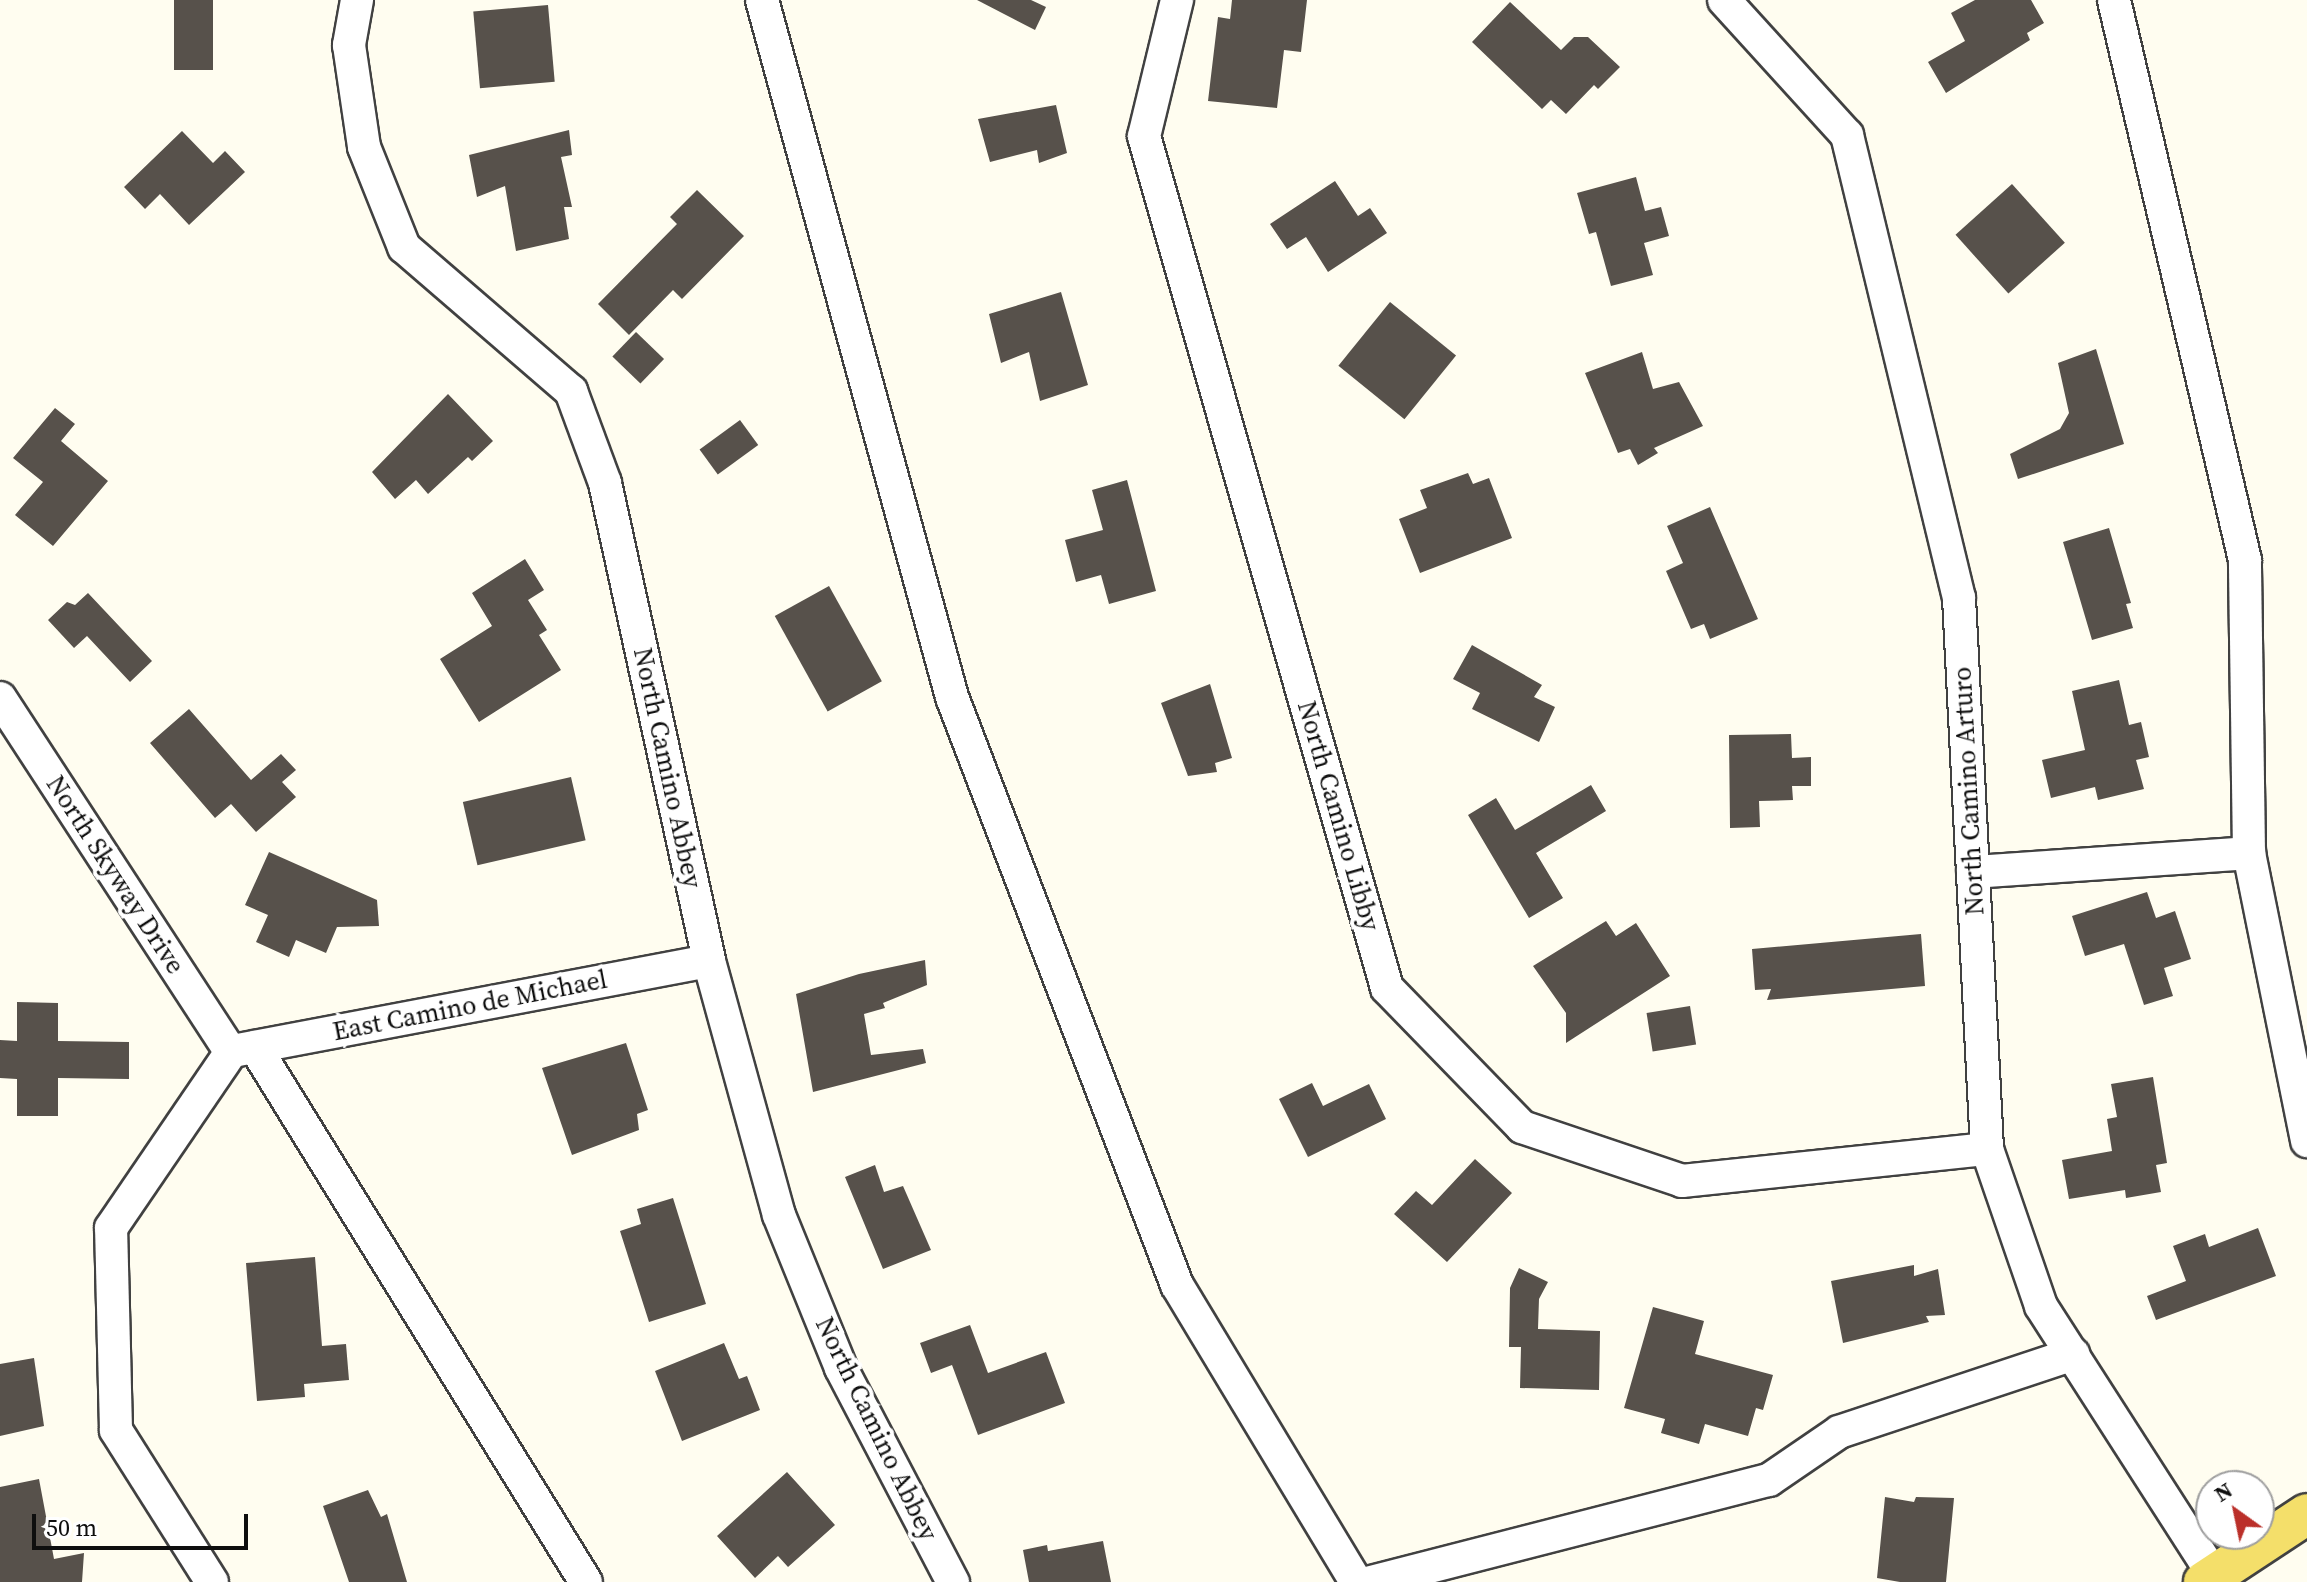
<!DOCTYPE html>
<html>
<head>
<meta charset="utf-8">
<style>
	body { margin:0 }
	#map { position:relative; width:2307px; height:1582px; overflow:hidden; background:#fffdf0; font-family:"Source Serif 4",serif }
	div>[style] { position:absolute }
	[style*='--x'] { left:calc(var(--x)*1px); top:calc(var(--y)*1px); width:calc(var(--w)*1px); rotate:calc(var(--a)*1deg) }
	.building>* { inset:0; background:#57514b; transform-origin:0 0 }
	.roads { filter:drop-shadow(2px 0 #414141) drop-shadow(-2px 0 #414141) drop-shadow(0 2px #414141) drop-shadow(0 -2px #414141) }
	.minor>* { height:32px; margin:-16px; padding:0 16px; transform-origin:16px; border-radius:16px; background:#fff }
	.major>* { height:40px; margin:-20px; padding:0 20px; transform-origin:20px; border-radius:20px; background:#f4df6a }
	span { translate:-50% -50%; white-space:nowrap; text-align:center; line-height:1.15; -webkit-text-stroke:8px #fff; paint-order:stroke }
	.street-label { font-size:26px; color:#0e0e0e }
	.north { position:absolute; left:2195px; top:1470px; width:80px; height:80px; box-sizing:border-box; background:#fff; border:2px solid #9f9f9f; border-radius:50%; rotate:327deg; font-size:22px; font-weight:700; line-height:32px; text-align:center; color:#0e0e0e }
	.north::after { content:''; display:block; margin:auto; width:28px; height:36px; background:#bb302a; clip-path:polygon(50% 0,100% 100%,50% 72%,0 100%) }
	.scale { position:absolute; left:32px; top:1514px; width:216px; height:36px; box-sizing:border-box; border:4px solid #0e0e0e; border-top:0; padding-left:10px; font-size:24px; line-height:28px; white-space:nowrap; color:#0e0e0e; -webkit-text-stroke:6px #fff; paint-order:stroke }
</style>
</head>
<body>
<div id="map">
	<div class="building">
		<div style="left:174px;top:0;width:39px;height:70px"></div>
		<div style="clip-path:polygon(977px 0,1031px 0,1046px 7px,1035px 30px)"></div>
		<div style="clip-path:polygon(1232px 0,1307px 0,1301px 52px,1284px 50px,1277px 108px,1208px 101px,1218px 17px,1230px 19px)"></div>
		<div style="clip-path:polygon(1975px 0,2031px 0,2044px 23px,2027px 33px,2030px 40px,1946px 93px,1928px 62px,1965px 41px,1951px 13px)"></div>
		<div style="clip-path:polygon(1510px 2px,1561px 50px,1574px 37px,1588px 37px,1620px 67px,1598px 89px,1594px 85px,1566px 114px,1551px 100px,1542px 109px,1472px 42px)"></div>
		<div style="left:548px;top:5px;width:77px;height:75px;rotate:85deg"></div>
		<div style="clip-path:polygon(1056px 105px,1067px 153px,1039px 163px,1037px 150px,990px 162px,978px 119px)"></div>
		<div style="clip-path:polygon(569px 130px,572px 155px,561px 157px,572px 207px,564px 207px,569px 239px,516px 251px,505px 186px,477px 197px,469px 155px)"></div>
		<div style="clip-path:polygon(182px 131px,213px 163px,225px 151px,245px 172px,189px 225px,160px 194px,145px 209px,124px 187px)"></div>
		<div style="clip-path:polygon(1636px 177px,1645px 211px,1661px 207px,1669px 236px,1644px 243px,1653px 275px,1611px 286px,1596px 232px,1589px 234px,1577px 193px)"></div>
		<div style="clip-path:polygon(1335px 181px,1358px 216px,1370px 208px,1387px 233px,1328px 272px,1306px 237px,1287px 249px,1270px 224px)"></div>
		<div style="left:2012px;top:184px;width:79px;height:76px;rotate:48deg"></div>
		<div style="clip-path:polygon(697px 190px,744px 236px,682px 299px,673px 290px,629px 335px,598px 304px,677px 224px,670px 217px)"></div>
		<div style="clip-path:polygon(1061px 292px,1088px 385px,1040px 401px,1029px 352px,1001px 363px,989px 314px)"></div>
		<div style="left:1390px;top:302px;width:85px;height:82px;rotate:39deg"></div>
		<div style="left:636px;top:332px;width:39px;height:34px;rotate:44deg"></div>
		<div style="clip-path:polygon(2096px 349px,2124px 444px,2018px 479px,2010px 454px,2060px 429px,2069px 413px,2058px 363px)"></div>
		<div style="clip-path:polygon(1642px 352px,1653px 389px,1679px 382px,1703px 426px,1654px 448px,1658px 453px,1638px 465px,1630px 449px,1618px 453px,1585px 373px)"></div>
		<div style="clip-path:polygon(448px 394px,493px 441px,472px 461px,468px 457px,428px 494px,416px 480px,395px 499px,372px 472px)"></div>
		<div style="clip-path:polygon(55px 408px,75px 424px,61px 441px,108px 481px,53px 546px,15px 515px,43px 482px,13px 458px)"></div>
		<div style="left:740px;top:420px;width:31px;height:50px;rotate:54deg"></div>
		<div style="clip-path:polygon(1468px 473px,1473px 484px,1489px 478px,1512px 538px,1420px 573px,1399px 519px,1427px 508px,1420px 490px)"></div>
		<div style="clip-path:polygon(1127px 480px,1156px 591px,1109px 604px,1101px 575px,1076px 582px,1065px 540px,1103px 530px,1092px 490px)"></div>
		<div style="clip-path:polygon(1710px 507px,1758px 619px,1710px 639px,1704px 624px,1691px 629px,1666px 571px,1683px 563px,1667px 526px)"></div>
		<div style="clip-path:polygon(2109px 528px,2131px 603px,2126px 604px,2133px 628px,2092px 640px,2063px 542px)"></div>
		<div style="clip-path:polygon(525px 559px,544px 590px,528px 600px,547px 630px,539px 635px,561px 670px,479px 722px,440px 659px,492px 626px,472px 593px)"></div>
		<div style="left:829px;top:586px;width:109px;height:62px;rotate:61deg"></div>
		<div style="clip-path:polygon(88px 593px,152px 661px,130px 682px,87px 636px,74px 648px,48px 620px,67px 602px,75px 605px)"></div>
		<div style="clip-path:polygon(1472px 645px,1542px 685px,1534px 697px,1555px 707px,1539px 742px,1472px 709px,1480px 693px,1453px 679px)"></div>
		<div style="clip-path:polygon(2119px 680px,2129px 725px,2141px 722px,2149px 757px,2136px 760px,2144px 789px,2098px 800px,2095px 787px,2051px 798px,2042px 760px,2085px 750px,2072px 691px)"></div>
		<div style="clip-path:polygon(1210px 684px,1232px 758px,1215px 763px,1217px 772px,1188px 776px,1161px 703px)"></div>
		<div style="clip-path:polygon(189px 709px,251px 780px,281px 754px,296px 770px,282px 782px,296px 797px,256px 832px,231px 804px,215px 818px,150px 743px)"></div>
		<div style="clip-path:polygon(1791px 734px,1792px 758px,1811px 757px,1811px 786px,1792px 786px,1793px 800px,1759px 801px,1760px 827px,1730px 828px,1729px 735px)"></div>
		<div style="left:571px;top:777px;width:65px;height:111px;rotate:77deg"></div>
		<div style="clip-path:polygon(1591px 785px,1606px 811px,1536px 853px,1563px 898px,1529px 918px,1468px 815px,1496px 798px,1515px 830px)"></div>
		<div style="clip-path:polygon(269px 852px,377px 900px,379px 926px,337px 927px,326px 953px,296px 940px,289px 957px,256px 942px,268px 915px,245px 905px)"></div>
		<div style="clip-path:polygon(2147px 892px,2156px 918px,2175px 911px,2191px 959px,2164px 968px,2173px 996px,2144px 1005px,2124px 944px,2085px 956px,2072px 916px)"></div>
		<div style="clip-path:polygon(1606px 921px,1616px 936px,1636px 923px,1670px 976px,1566px 1043px,1566px 1013px,1533px 966px)"></div>
		<div style="clip-path:polygon(1921px 934px,1925px 986px,1767px 1000px,1771px 989px,1755px 990px,1752px 949px)"></div>
		<div style="clip-path:polygon(925px 960px,927px 985px,883px 1003px,885px 1008px,864px 1014px,871px 1055px,923px 1049px,926px 1063px,813px 1092px,796px 994px,859px 974px)"></div>
		<div style="clip-path:polygon(17px 1002px,58px 1003px,58px 1041px,129px 1042px,129px 1079px,58px 1078px,58px 1116px,17px 1116px,17px 1079px,0 1078px,0 1040px,17px 1041px)"></div>
		<div style="left:1690px;top:1006px;width:39px;height:44px;rotate:81deg"></div>
		<div style="clip-path:polygon(626px 1043px,648px 1110px,637px 1114px,639px 1130px,572px 1155px,542px 1068px)"></div>
		<div style="clip-path:polygon(2153px 1077px,2167px 1163px,2156px 1165px,2161px 1192px,2126px 1198px,2125px 1190px,2069px 1199px,2062px 1160px,2112px 1151px,2107px 1119px,2117px 1117px,2111px 1084px)"></div>
		<div style="clip-path:polygon(1312px 1083px,1323px 1106px,1369px 1084px,1386px 1119px,1308px 1157px,1279px 1099px)"></div>
		<div style="clip-path:polygon(1475px 1159px,1512px 1193px,1447px 1262px,1394px 1214px,1416px 1191px,1432px 1205px)"></div>
		<div style="clip-path:polygon(875px 1165px,884px 1192px,903px 1186px,931px 1250px,883px 1269px,845px 1177px)"></div>
		<div style="clip-path:polygon(673px 1198px,706px 1304px,649px 1322px,620px 1231px,641px 1224px,637px 1209px)"></div>
		<div style="clip-path:polygon(2258px 1228px,2276px 1276px,2156px 1320px,2147px 1296px,2186px 1281px,2173px 1246px,2205px 1234px,2209px 1247px)"></div>
		<div style="clip-path:polygon(315px 1257px,322px 1346px,346px 1344px,349px 1380px,304px 1384px,305px 1397px,257px 1401px,246px 1263px)"></div>
		<div style="clip-path:polygon(1914px 1265px,1914px 1276px,1938px 1269px,1945px 1315px,1926px 1316px,1929px 1322px,1843px 1343px,1831px 1281px)"></div>
		<div style="clip-path:polygon(1519px 1268px,1548px 1282px,1539px 1299px,1538px 1329px,1600px 1331px,1599px 1390px,1520px 1388px,1521px 1347px,1509px 1347px,1510px 1288px)"></div>
		<div style="clip-path:polygon(1653px 1307px,1704px 1321px,1695px 1354px,1773px 1375px,1763px 1410px,1756px 1408px,1748px 1436px,1705px 1424px,1699px 1444px,1661px 1433px,1665px 1419px,1624px 1408px)"></div>
		<div style="clip-path:polygon(970px 1325px,988px 1373px,1046px 1352px,1065px 1403px,978px 1435px,952px 1365px,931px 1373px,920px 1343px)"></div>
		<div style="clip-path:polygon(724px 1343px,739px 1379px,747px 1376px,760px 1410px,682px 1441px,655px 1371px)"></div>
		<div style="clip-path:polygon(34px 1358px,44px 1426px,0 1436px,0 1364px)"></div>
		<div style="clip-path:polygon(787px 1472px,835px 1525px,788px 1567px,778px 1556px,755px 1578px,717px 1536px)"></div>
		<div style="clip-path:polygon(39px 1479px,54px 1559px,84px 1553px,82px 1582px,0 1582px,0 1487px)"></div>
		<div style="clip-path:polygon(368px 1490px,381px 1517px,387px 1514px,407px 1582px,349px 1582px,323px 1506px)"></div>
		<div style="clip-path:polygon(1885px 1497px,1914px 1502px,1916px 1497px,1954px 1498px,1946px 1582px,1900px 1582px,1877px 1578px)"></div>
		<div style="clip-path:polygon(1103px 1541px,1111px 1582px,1029px 1582px,1023px 1550px,1047px 1545px,1048px 1551px)"></div>
	</div>
	<div class="roads">
		<div class="minor">
			<div style="--x:357;--y:0;--w:46;--a:100.1"></div>
			<div style="--x:349;--y:45;--w:103;--a:81.6"></div>
			<div style="--x:364;--y:147;--w:108;--a:68.2"></div>
			<div style="--x:404;--y:247;--w:221;--a:40.8"></div>
			<div style="--x:571;--y:391;--w:98;--a:69.7"></div>
			<div style="--x:605;--y:483;--w:489;--a:77.7"></div>
			<div style="--x:709;--y:961;--w:263;--a:74.6"></div>
			<div style="--x:779;--y:1215;--w:165;--a:67.9"></div>
			<div style="--x:841;--y:1368;--w:242;--a:62.4"></div>
			<div style="--x:762;--y:0;--w:722;--a:74.75"></div>
			<div style="--x:952;--y:697;--w:630;--a:69.06"></div>
			<div style="--x:1177;--y:1285;--w:347;--a:58.9"></div>
			<div style="--x:1177;--y:0;--w:140;--a:103.6"></div>
			<div style="--x:1144;--y:136;--w:886;--a:74.08"></div>
			<div style="--x:1387;--y:988;--w:194;--a:45.8"></div>
			<div style="--x:1522;--y:1127;--w:169;--a:18.6"></div>
			<div style="--x:1682;--y:1181;--w:307;--a:-6"></div>
			<div style="--x:1724;--y:0;--w:183;--a:47.7"></div>
			<div style="--x:1847;--y:135;--w:476;--a:76.4"></div>
			<div style="--x:1959;--y:598;--w:552;--a:87.09"></div>
			<div style="--x:1987;--y:1149;--w:166;--a:71"></div>
			<div style="--x:2041;--y:1306;--w:328;--a:57.3"></div>
			<div style="--x:0;--y:698;--w:423;--a:56.9"></div>
			<div style="--x:2249;--y:853;--w:294;--a:78.6"></div>
			<div style="--x:1973;--y:872;--w:277;--a:-3.9"></div>
			<div style="--x:2249;--y:853;--w:293;--a:-90.8"></div>
			<div style="--x:2245;--y:560;--w:575;--a:-103.17"></div>
			<div style="--x:255;--y:1047;--w:629;--a:58.26"></div>
			<div style="--x:238;--y:1050;--w:479;--a:-10.7"></div>
			<div style="--x:212;--y:1582;--w:180;--a:-122.3"></div>
			<div style="--x:116;--y:1430;--w:202;--a:-91.4"></div>
			<div style="--x:111;--y:1228;--w:213;--a:-55.7"></div>
			<div style="--x:1371;--y:1582;--w:411;--a:-14.4"></div>
			<div style="--x:1769;--y:1480;--w:85;--a:-34.4"></div>
			<div style="--x:1839;--y:1432;--w:247;--a:-18.4"></div>
		</div>
		<div class="major">
			<div style="--x:2204;--y:1582;--w:123;--a:-33.4"></div>
		</div>
	</div>
	<div class="street-label">
		<span style="left:667px;top:768px;rotate:78deg">North Camino Abbey</span>
		<span style="left:1969px;top:791px;rotate:-93deg">North Camino Arturo</span>
		<span style="left:1338px;top:816px;rotate:74deg">North Camino Libby</span>
		<span style="left:115px;top:875px;rotate:57deg">North Skyway Drive</span>
		<span style="left:470px;top:1006px;rotate:-11deg">East Camino de Michael</span>
		<span style="left:876px;top:1429px;rotate:64deg">North Camino Abbey</span>
	</div>
	<div class="north">N</div>
	<div class="scale">50 m</div>
</div>
</body>
</html>
